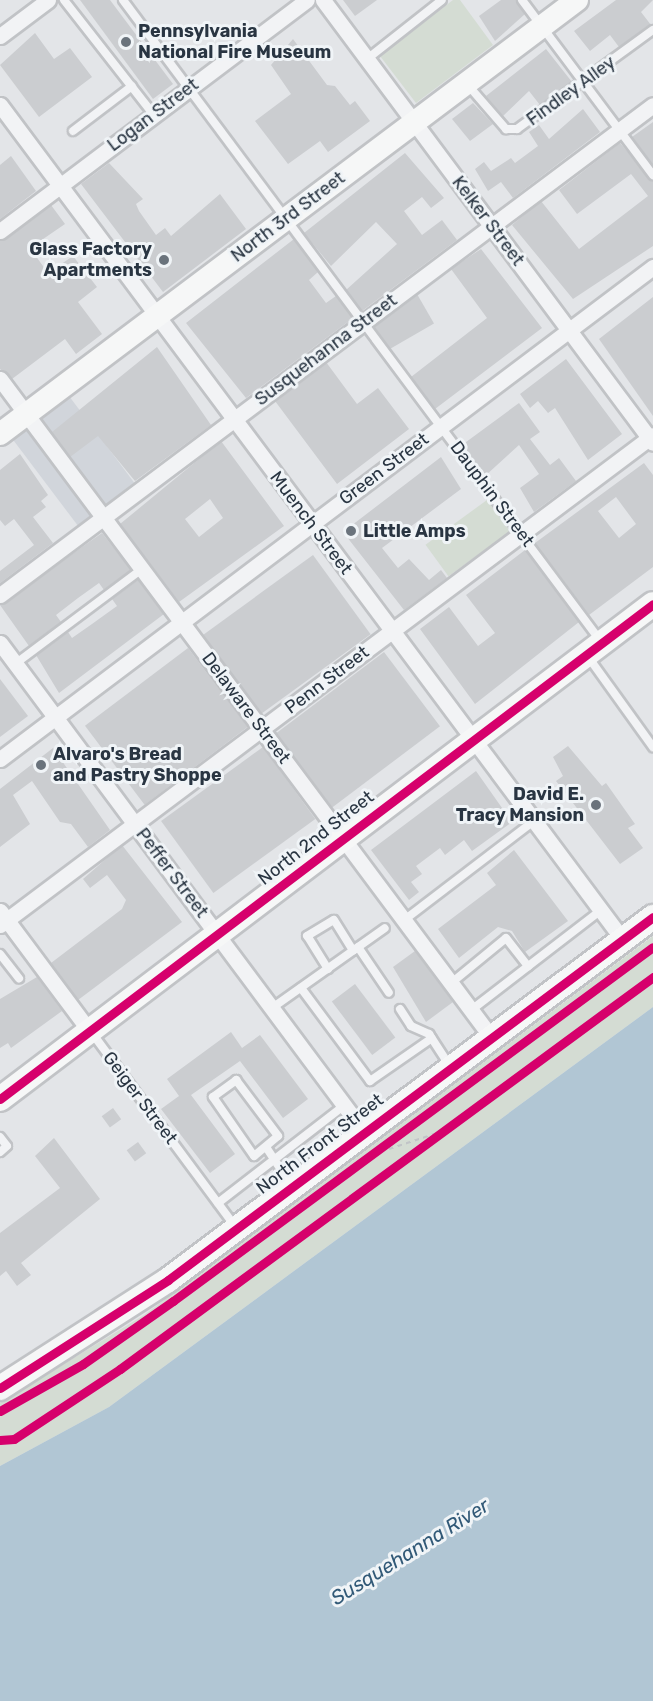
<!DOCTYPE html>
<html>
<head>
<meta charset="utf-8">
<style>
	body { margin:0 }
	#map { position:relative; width:653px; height:1701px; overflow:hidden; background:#e3e5e8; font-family:Rubik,sans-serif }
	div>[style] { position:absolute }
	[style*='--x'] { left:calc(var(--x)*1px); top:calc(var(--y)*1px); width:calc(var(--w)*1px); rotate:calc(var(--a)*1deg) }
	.built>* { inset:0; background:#d1d5db; transform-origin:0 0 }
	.green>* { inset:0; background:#d4dcd3; transform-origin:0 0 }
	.water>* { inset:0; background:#b1c6d4 }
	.building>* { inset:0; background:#cbcdd0; transform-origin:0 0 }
	.path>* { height:2px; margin-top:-1px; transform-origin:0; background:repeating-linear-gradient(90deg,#c1c4c7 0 4.5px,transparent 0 9px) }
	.roads { filter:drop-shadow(2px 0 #c1c3c6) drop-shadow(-2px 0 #c1c3c6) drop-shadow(0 2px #c1c3c6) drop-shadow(0 -2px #c1c3c6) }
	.service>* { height:8px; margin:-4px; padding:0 4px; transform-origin:4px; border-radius:4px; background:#f2f3f5 }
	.minor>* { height:15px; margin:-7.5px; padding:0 7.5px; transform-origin:7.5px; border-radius:7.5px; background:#f2f3f5 }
	.secondary>* { height:22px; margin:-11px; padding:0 11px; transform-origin:11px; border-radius:11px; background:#f6f7f7 }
	.primary>* { height:24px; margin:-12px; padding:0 12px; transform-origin:12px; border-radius:12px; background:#f6f7f7 }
	.cycleway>* { height:9px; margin:-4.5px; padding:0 4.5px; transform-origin:4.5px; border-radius:4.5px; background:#d6006c }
	.dots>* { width:16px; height:16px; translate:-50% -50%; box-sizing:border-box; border:3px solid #f0f4f7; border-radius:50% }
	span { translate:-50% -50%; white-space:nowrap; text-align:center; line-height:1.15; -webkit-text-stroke:6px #f0f4f7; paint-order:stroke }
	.poi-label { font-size:18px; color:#293542; font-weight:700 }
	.left { translate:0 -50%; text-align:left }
	.right { translate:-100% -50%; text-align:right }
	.street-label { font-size:18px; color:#293542 }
	.water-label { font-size:20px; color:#315977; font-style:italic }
</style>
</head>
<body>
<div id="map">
	<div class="built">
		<div style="left:69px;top:396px;width:116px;height:71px;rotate:53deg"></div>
	</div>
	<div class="green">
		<div style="clip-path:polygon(453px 0,460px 0,493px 45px,416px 103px,380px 56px)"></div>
		<div style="left:487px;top:500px;width:39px;height:76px;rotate:54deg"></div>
		<div style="clip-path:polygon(653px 936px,653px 1007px,109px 1407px,0 1466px,0 1403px,144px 1315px)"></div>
	</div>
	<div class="water">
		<div style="clip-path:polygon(653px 1007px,653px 1701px,0 1701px,0 1466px,109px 1407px)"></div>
	</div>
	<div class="building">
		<div style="clip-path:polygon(80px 0,110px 0,173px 84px,153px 99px)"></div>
		<div style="clip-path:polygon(343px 0,377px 0,355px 16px)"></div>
		<div style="clip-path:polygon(501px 0,516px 0,525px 14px,495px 41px,479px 16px)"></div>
		<div style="clip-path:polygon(616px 0,653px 0,641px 12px,651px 25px,619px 47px,610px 35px,590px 51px,574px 31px)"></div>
		<div style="clip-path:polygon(35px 33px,54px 59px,70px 48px,92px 77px,39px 117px,0 65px)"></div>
		<div style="clip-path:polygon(293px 39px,327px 85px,335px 86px,350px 105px,355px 101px,370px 121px,328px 152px,320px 141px,288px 164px,255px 121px,291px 94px,271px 65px)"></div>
		<div style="clip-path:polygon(546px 49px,572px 82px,540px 105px,529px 91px,503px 116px,486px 96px)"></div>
		<div style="clip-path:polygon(473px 103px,493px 124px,470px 141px,452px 119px)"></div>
		<div style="clip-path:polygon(583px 109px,600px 132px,513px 198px,501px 182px,488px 191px,475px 169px,484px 162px,491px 171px,511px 158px,515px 163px,538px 146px,529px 132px,539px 125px,549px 139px)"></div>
		<div style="clip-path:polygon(653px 122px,653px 165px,632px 137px)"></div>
		<div style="clip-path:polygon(620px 143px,653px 181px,653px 246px,573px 299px,512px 225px,541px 201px,579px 249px,648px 196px,631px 174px,577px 214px,559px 190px)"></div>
		<div style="clip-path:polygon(405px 153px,444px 198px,431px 208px,422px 197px,404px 211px,422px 235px,442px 220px,457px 240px,362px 311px,346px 290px,397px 244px,376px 222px,331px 266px,304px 233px)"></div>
		<div style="clip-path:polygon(11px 156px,36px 191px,0 219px,0 165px)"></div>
		<div style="clip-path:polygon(109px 163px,143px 199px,136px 204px,139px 211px,156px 235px,165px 228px,171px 236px,220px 194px,246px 229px,163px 292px,81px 184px)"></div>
		<div style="clip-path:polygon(51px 205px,65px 224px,30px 248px,48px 273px,73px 256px,97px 287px,78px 302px,102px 334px,76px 354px,65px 339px,12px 379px,0 369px,0 241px)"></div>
		<div style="clip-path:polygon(294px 239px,318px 272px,309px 280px,326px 303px,336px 296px,353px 318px,246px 398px,186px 323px)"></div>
		<div style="clip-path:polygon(481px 249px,542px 328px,435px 409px,411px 377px,487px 318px,451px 269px)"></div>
		<div style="left:417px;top:294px;width:34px;height:54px;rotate:60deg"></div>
		<div style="clip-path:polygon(653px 297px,653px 416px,599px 339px)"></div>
		<div style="clip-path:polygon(157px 347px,211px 425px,135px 481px,98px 436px,70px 457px,52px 432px)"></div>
		<div style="clip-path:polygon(566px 359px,622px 434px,588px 460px,555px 408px,548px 413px,538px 401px,530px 408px,520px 394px)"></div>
		<div style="clip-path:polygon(326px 362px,357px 404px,378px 388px,409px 429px,337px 484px,275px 401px)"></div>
		<div style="clip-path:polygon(519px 403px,540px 432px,530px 439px,550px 465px,559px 458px,576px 481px,534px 512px,520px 488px,539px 474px,519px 445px,485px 476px,462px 445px)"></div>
		<div style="clip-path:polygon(evenodd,221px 441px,284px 526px,179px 602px,120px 524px,221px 441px,210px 499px,223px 518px,199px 537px,185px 519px,210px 499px)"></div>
		<div style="clip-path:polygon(20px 454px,48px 495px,41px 501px,46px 507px,33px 517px,53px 543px,0 583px,0 571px,34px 545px,14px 519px,5px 526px,0 520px,0 470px)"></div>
		<div style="clip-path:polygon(441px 457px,461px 489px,382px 548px,398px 568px,409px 559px,429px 580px,441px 570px,447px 578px,404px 610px,343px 532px)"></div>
		<div style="clip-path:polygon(evenodd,644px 463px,653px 475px,653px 567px,589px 615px,535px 543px,644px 463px,616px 497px,636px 524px,619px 538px,598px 511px,616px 497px)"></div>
		<div style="clip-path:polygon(102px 533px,131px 570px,104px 590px,99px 583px,78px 598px,56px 615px,61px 622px,29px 646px,0 605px)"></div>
		<div style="clip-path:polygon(525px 550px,579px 622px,475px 704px,420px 629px,449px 607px,478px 646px,495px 633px,466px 595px)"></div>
		<div style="left:313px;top:555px;width:98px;height:136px;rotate:54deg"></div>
		<div style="clip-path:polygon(138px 580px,164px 614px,59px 693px,36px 655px,68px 632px,72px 638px,92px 624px,117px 606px,112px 599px)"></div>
		<div style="left:188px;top:648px;width:99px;height:129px;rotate:53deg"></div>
		<div style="left:384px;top:652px;width:93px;height:135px;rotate:53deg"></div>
		<div style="clip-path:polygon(0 679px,28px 716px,0 737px)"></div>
		<div style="clip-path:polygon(568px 746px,602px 786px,606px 783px,635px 824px,628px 828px,643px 848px,620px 864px,556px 781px,563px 776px,553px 757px)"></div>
		<div style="left:263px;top:747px;width:89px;height:126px;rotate:54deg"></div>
		<div style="clip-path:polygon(53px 748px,110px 830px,88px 847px,71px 824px,60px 822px,32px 781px,13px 795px,30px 824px,0 847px,0 789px)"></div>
		<div style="clip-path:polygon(476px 771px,512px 822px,472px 851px,464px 840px,445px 855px,440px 848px,416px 866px,422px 874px,411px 882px,419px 892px,409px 900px,371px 850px)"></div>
		<div style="clip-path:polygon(122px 845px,182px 922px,78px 1000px,51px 963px,122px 909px,126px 900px,107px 875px,90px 888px,83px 879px)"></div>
		<div style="clip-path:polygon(514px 850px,568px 921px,525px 952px,512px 931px,498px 927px,459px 958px,438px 929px,496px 885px,487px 873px)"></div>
		<div style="clip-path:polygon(415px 951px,453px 1002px,426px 1022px,393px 967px)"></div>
		<div style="clip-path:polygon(37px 977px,62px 1011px,11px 1048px,8px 1043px,0 1048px,0 999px)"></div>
		<div style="left:355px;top:984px;width:67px;height:29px;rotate:53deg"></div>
		<div style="clip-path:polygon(231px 1032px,242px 1048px,260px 1035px,308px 1099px,283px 1118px,240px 1061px,191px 1095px,235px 1154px,210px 1173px,161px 1109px,179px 1096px,167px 1079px)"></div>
		<div style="left:113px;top:1108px;width:14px;height:14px;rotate:54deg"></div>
		<div style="clip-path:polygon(54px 1138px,100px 1199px,21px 1263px,31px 1275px,17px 1286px,6px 1271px,0 1276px,0 1233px,60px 1188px,35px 1156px)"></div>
		<div style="left:138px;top:1142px;width:14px;height:14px;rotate:54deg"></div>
	</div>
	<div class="path">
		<div style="--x:383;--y:1146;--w:7;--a:27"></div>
		<div style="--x:389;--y:1149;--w:54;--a:-18.4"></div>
	</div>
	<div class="roads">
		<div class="service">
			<div style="--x:64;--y:0;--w:146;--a:52"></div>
			<div style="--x:123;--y:0;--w:797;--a:53.32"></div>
			<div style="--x:522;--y:0;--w:219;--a:53.2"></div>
			<div style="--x:367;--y:59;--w:95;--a:-38.2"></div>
			<div style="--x:467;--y:84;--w:60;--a:49.1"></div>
			<div style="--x:506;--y:129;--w:11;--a:0"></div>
			<div style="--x:517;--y:129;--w:168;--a:-36.1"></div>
			<div style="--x:73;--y:131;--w:74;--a:-37.3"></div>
			<div style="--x:589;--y:658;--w:110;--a:54.3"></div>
			<div style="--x:15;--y:664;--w:159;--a:-36.8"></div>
			<div style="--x:403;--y:921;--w:165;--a:-37.4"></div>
			<div style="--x:358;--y:947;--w:55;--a:56"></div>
			<div style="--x:0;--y:954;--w:31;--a:52"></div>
			<div style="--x:328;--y:969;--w:39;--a:-122"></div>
			<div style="--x:307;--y:936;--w:31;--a:-31"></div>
			<div style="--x:334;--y:920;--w:36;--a:58"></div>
			<div style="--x:450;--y:984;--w:72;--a:-39.4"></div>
			<div style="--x:506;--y:938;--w:36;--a:52"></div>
			<div style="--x:301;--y:988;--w:116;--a:53.4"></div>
			<div style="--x:370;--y:1081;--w:75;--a:-34.7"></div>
			<div style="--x:272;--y:1008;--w:138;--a:-35.3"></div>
			<div style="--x:400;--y:1009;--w:20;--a:57"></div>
			<div style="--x:411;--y:1026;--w:20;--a:24"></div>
			<div style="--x:429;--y:1034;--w:38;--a:57"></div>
			<div style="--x:470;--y:1011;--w:165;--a:-37.6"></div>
			<div style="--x:92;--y:1033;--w:240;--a:53.5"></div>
			<div style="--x:236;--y:1080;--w:70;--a:53.1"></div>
			<div style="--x:278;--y:1136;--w:31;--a:140"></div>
			<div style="--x:254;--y:1156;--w:72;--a:-124.8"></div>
			<div style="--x:213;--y:1097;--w:29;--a:-36"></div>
			<div style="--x:0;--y:1137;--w:11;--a:52"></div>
			<div style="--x:7;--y:1146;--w:9;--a:139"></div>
			<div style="--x:266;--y:1147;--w:45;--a:56.7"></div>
			<div style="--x:218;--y:1203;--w:160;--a:-37.7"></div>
		</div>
		<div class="minor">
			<div style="--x:323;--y:0;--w:552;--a:53.32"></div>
			<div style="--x:0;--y:36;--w:60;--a:-36.9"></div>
			<div style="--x:0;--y:105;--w:1042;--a:53.27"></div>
			<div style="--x:0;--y:231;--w:384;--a:-37"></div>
			<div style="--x:0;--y:379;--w:822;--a:53.26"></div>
			<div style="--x:0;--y:595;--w:816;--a:-36.88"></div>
			<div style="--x:0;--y:643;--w:610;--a:53.34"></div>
			<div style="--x:0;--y:759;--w:818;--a:-37"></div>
			<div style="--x:0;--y:911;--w:152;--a:53.3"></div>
			<div style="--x:0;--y:925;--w:816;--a:-36.88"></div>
		</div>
		<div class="secondary">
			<div style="--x:0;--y:434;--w:722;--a:-36.95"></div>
		</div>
		<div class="primary">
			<div style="--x:0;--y:1099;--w:819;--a:-37.16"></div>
			<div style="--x:0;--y:1388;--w:200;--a:-32.7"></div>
			<div style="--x:168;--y:1280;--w:606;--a:-36.81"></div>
		</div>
	</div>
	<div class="cycleway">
		<div style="--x:0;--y:1099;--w:819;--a:-37.16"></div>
		<div style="--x:0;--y:1388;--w:200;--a:-32.7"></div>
		<div style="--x:168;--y:1280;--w:606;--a:-36.81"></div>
		<div style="--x:0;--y:1411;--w:95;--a:-29.5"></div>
		<div style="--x:83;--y:1364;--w:110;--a:-35"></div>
		<div style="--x:173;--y:1301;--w:596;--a:-36.41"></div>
		<div style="--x:0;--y:1440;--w:14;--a:-4"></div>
		<div style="--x:14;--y:1439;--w:127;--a:-33.4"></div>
		<div style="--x:120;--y:1369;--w:662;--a:-36.33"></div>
	</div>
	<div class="dots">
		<div style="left:126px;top:42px;background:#6a737c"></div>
		<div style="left:164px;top:260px;background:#6a737c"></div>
		<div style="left:351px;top:531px;background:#6a737c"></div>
		<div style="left:41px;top:765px;background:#6a737c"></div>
		<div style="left:596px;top:805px;background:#6a737c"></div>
	</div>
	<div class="poi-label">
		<span class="left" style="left:138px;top:42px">Pennsylvania<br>National Fire Museum</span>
		<span class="right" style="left:152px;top:260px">Glass Factory<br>Apartments</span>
		<span class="left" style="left:363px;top:531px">Little Amps</span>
		<span class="left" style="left:53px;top:765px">Alvaro's Bread<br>and Pastry Shoppe</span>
		<span class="right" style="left:584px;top:805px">David E.<br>Tracy Mansion</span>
	</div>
	<div class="street-label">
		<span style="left:571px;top:91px;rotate:-36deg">Findley Alley</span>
		<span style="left:153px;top:115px;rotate:-37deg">Logan Street</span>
		<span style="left:288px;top:217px;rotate:-37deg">North 3rd Street</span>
		<span style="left:488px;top:221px;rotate:53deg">Kelker Street</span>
		<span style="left:326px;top:350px;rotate:-37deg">Susquehanna Street</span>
		<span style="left:384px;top:469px;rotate:-37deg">Green Street</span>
		<span style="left:492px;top:494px;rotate:53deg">Dauphin Street</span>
		<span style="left:311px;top:523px;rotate:53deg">Muench Street</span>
		<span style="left:327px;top:680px;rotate:-37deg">Penn Street</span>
		<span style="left:246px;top:708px;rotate:53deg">Delaware Street</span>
		<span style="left:316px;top:838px;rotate:-38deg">North 2nd Street</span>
		<span style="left:172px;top:873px;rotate:53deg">Peffer Street</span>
		<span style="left:140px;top:1098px;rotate:53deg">Geiger Street</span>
		<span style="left:320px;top:1144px;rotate:-37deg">North Front Street</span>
	</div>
	<div class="water-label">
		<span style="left:410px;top:1552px;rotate:-32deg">Susquehanna River</span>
	</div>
</div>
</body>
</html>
